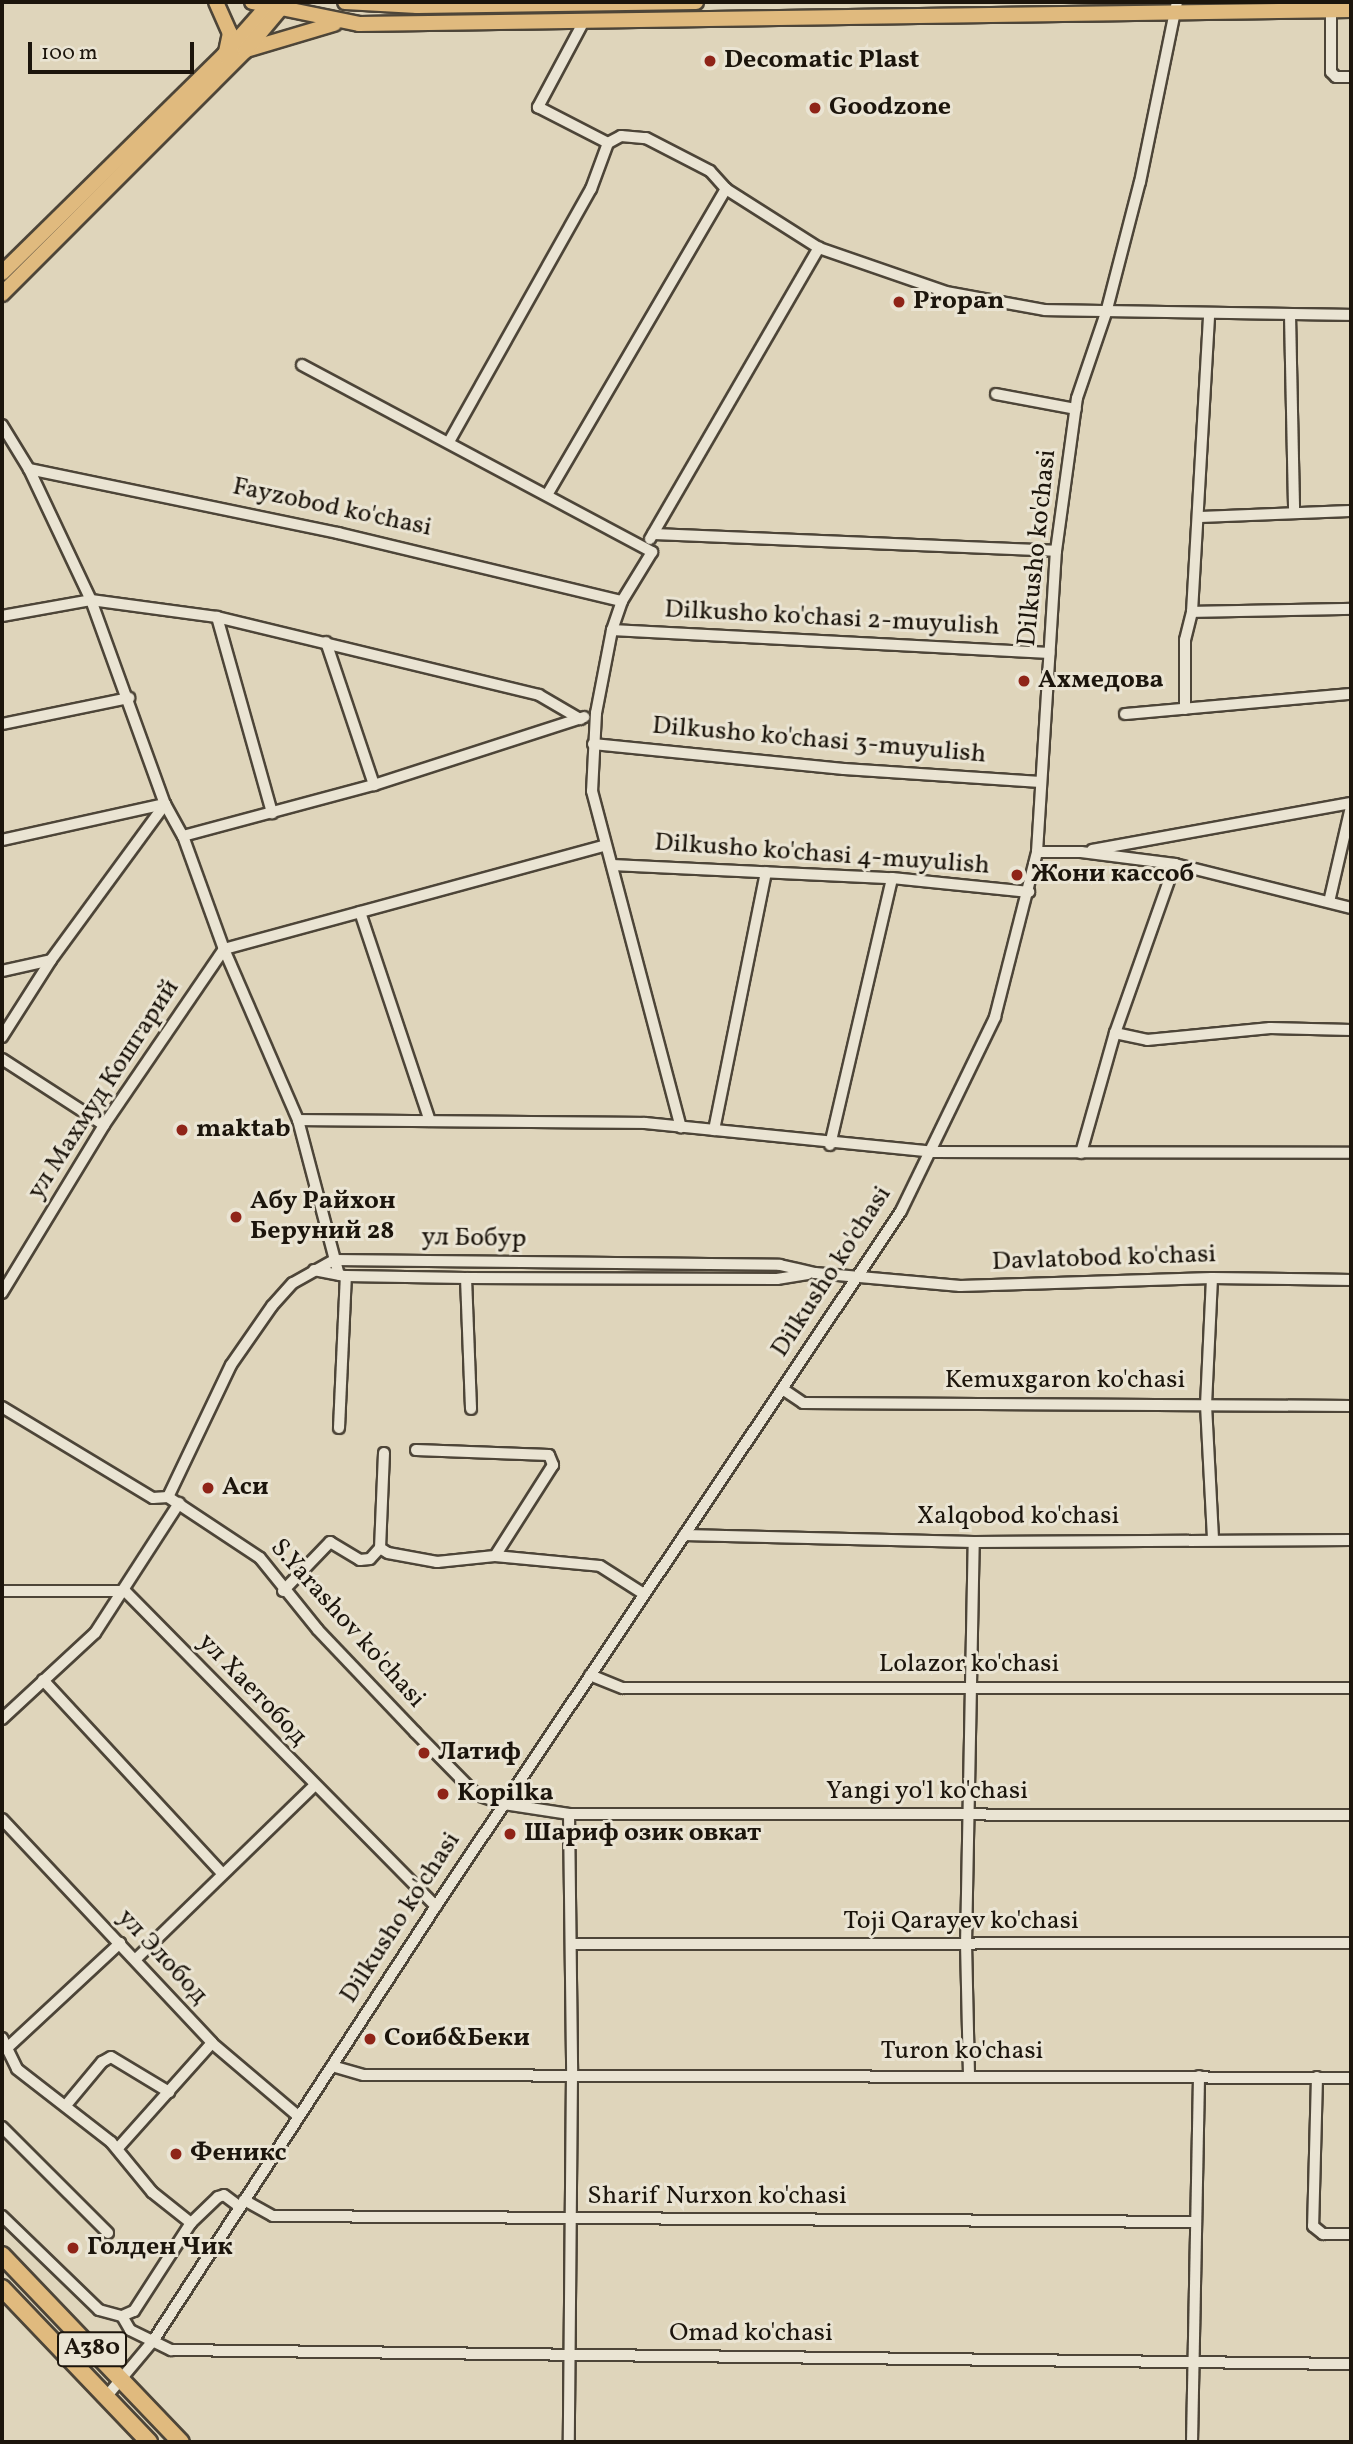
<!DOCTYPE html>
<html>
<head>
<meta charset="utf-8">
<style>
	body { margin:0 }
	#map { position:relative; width:1353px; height:2444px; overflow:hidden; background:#dfd5bb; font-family:Vollkorn,serif }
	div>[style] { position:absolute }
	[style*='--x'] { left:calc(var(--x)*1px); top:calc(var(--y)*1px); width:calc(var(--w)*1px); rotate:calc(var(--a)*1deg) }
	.roads { filter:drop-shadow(2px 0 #4d4538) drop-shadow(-2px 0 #4d4538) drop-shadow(0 2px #4d4538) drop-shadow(0 -2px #4d4538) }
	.minor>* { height:10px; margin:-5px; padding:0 5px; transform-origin:5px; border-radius:5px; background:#eae4d3 }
	.major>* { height:14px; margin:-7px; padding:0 7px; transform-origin:7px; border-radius:7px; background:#e0ba7e }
	.highway>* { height:16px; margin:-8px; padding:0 8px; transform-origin:8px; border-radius:8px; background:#e0ba7e }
	.dots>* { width:19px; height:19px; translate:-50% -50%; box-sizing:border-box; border:4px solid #eae4d3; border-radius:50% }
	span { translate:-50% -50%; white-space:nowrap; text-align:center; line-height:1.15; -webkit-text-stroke:6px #eae4d3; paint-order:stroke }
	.shield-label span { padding:2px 5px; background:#eae4d3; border:2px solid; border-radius:5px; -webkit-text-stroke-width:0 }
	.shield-label { font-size:24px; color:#1c150c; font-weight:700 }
	.poi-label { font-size:26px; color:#1c150c; font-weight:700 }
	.left { translate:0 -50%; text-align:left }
	.street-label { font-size:26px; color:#1c150c }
	.frame { position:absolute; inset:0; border:4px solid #1c150c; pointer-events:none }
	.scale { position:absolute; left:28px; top:42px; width:166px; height:32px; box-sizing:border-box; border:4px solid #1c150c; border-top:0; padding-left:9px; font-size:21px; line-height:24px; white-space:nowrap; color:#1c150c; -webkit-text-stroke:5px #eae4d3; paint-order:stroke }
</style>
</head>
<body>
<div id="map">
	<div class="roads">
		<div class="minor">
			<div style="--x:1331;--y:10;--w:62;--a:90"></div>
			<div style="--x:1331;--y:72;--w:7;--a:45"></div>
			<div style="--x:1336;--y:77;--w:15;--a:0"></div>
			<div style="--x:584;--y:21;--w:98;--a:118.1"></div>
			<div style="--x:538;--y:107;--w:79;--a:27.2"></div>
			<div style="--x:608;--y:143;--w:15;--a:-28"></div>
			<div style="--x:621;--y:136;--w:25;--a:5"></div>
			<div style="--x:646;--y:138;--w:72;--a:27.3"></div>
			<div style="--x:710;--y:171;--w:24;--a:48"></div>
			<div style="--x:726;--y:189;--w:110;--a:32.4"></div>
			<div style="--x:819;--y:248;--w:134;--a:19.1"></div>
			<div style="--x:946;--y:292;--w:101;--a:10.3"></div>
			<div style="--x:1045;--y:310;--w:306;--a:0.9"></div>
			<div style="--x:1290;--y:315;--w:197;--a:88.8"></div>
			<div style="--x:302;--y:365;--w:397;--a:28.1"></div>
			<div style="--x:652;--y:552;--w:57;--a:121.5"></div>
			<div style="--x:622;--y:601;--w:31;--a:109"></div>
			<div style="--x:612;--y:630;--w:85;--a:100.9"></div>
			<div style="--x:596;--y:713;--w:78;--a:92.9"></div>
			<div style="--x:592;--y:791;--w:348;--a:75.2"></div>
			<div style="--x:996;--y:394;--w:81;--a:10.6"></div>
			<div style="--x:2;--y:425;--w:52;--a:58.5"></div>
			<div style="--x:29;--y:469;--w:145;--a:64.7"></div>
			<div style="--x:91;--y:600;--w:217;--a:70.1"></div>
			<div style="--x:165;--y:804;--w:37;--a:61"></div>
			<div style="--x:183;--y:836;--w:120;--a:70.1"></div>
			<div style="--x:224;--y:949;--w:186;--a:66.6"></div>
			<div style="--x:298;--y:1120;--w:160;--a:75.2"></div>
			<div style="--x:450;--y:440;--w:288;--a:-60.7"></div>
			<div style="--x:591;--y:189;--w:49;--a:-69.7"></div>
			<div style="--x:29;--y:469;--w:316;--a:11.7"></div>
			<div style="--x:338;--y:533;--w:292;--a:13.5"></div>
			<div style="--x:547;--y:495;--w:355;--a:-59.7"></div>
			<div style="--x:1199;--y:517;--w:152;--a:-2.3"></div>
			<div style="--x:653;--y:534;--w:403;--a:2.4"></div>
			<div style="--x:650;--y:539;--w:337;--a:-59.9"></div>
			<div style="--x:1192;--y:612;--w:159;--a:-1.1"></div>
			<div style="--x:2;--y:616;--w:90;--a:-10.2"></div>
			<div style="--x:91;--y:600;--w:127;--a:7.7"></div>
			<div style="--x:217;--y:617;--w:331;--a:13.6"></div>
			<div style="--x:539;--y:695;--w:48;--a:30.3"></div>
			<div style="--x:217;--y:617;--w:204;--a:74.3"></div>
			<div style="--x:612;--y:630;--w:438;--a:3"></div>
			<div style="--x:326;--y:642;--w:151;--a:71.4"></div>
			<div style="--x:1185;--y:709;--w:69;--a:-90"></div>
			<div style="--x:1185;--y:640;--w:29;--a:-76"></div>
			<div style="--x:1192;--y:612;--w:297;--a:-86.7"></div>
			<div style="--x:1125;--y:714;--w:227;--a:-5.1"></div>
			<div style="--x:2;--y:724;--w:130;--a:-11.6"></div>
			<div style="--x:593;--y:744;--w:252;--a:5.7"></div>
			<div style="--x:844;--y:769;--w:197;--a:3.8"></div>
			<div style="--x:183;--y:836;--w:198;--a:-15"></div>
			<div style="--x:374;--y:785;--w:221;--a:-17.9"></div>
			<div style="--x:2;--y:840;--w:167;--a:-12.5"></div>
			<div style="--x:1092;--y:850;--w:263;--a:-10.3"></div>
			<div style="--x:1037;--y:852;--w:44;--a:0"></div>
			<div style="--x:1081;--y:852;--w:95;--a:7.3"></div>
			<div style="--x:1175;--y:864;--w:181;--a:14"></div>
			<div style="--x:612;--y:865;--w:280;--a:2.7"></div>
			<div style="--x:892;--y:878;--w:138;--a:5.8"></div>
			<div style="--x:1329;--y:902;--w:98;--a:-77"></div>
			<div style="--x:360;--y:912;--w:220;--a:71.5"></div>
			<div style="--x:224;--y:949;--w:394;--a:-15.2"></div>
			<div style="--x:2;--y:971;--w:50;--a:-12.7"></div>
			<div style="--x:1115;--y:1033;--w:33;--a:12"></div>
			<div style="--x:1147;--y:1040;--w:124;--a:-5.6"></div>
			<div style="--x:1270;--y:1028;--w:81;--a:1.4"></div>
			<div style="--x:2;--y:1037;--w:91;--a:-57.5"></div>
			<div style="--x:51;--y:960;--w:193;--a:-53.8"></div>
			<div style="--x:2;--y:1059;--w:121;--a:32.9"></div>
			<div style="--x:298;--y:1120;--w:347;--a:0.5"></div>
			<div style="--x:645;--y:1123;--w:289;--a:5.7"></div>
			<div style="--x:933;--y:1152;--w:418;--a:0.1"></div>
			<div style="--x:714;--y:1130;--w:263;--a:-78.6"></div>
			<div style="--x:830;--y:1145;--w:274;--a:-76.9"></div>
			<div style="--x:1081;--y:1153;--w:125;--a:-74.2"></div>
			<div style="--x:1115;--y:1033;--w:179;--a:-70.5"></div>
			<div style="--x:314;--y:1270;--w:33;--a:11"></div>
			<div style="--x:346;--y:1276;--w:120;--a:1"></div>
			<div style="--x:466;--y:1278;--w:311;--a:0.2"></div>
			<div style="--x:777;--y:1279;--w:31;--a:-9"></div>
			<div style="--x:466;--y:1278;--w:131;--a:87.8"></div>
			<div style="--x:1212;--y:1278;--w:127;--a:92.7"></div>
			<div style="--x:1206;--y:1405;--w:133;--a:87"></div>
			<div style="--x:2;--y:1293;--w:197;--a:-58.7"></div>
			<div style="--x:104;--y:1125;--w:213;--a:-55.7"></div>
			<div style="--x:784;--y:1390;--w:23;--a:34"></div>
			<div style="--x:803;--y:1403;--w:548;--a:0.31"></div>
			<div style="--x:2;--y:1407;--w:176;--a:31.1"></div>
			<div style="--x:153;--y:1498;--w:15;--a:-4"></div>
			<div style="--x:168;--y:1497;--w:110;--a:33.5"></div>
			<div style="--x:260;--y:1558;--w:92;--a:51.1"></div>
			<div style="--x:318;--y:1630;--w:141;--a:46.4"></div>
			<div style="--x:415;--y:1732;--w:88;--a:45.5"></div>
			<div style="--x:477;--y:1795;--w:28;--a:18"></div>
			<div style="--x:504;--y:1804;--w:66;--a:8.7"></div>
			<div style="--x:569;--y:1814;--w:782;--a:0.07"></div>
			<div style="--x:339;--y:1428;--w:152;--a:-87.4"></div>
			<div style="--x:416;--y:1450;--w:133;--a:2.2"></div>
			<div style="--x:549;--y:1455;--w:11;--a:68"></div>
			<div style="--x:553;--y:1465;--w:108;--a:122.5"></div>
			<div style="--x:384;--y:1453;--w:95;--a:92.4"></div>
			<div style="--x:380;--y:1548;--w:9;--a:32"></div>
			<div style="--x:388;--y:1553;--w:50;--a:10.4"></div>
			<div style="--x:437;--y:1562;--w:58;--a:-5.9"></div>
			<div style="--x:495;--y:1556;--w:105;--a:5.4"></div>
			<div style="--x:600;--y:1566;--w:52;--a:32.5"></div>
			<div style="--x:168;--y:1497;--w:146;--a:-64.5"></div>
			<div style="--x:231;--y:1365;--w:72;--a:-55.2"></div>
			<div style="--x:272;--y:1306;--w:31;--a:-48"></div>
			<div style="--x:293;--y:1283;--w:47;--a:-29.3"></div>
			<div style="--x:334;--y:1260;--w:446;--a:0.6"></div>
			<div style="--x:780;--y:1265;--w:36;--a:13"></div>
			<div style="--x:815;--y:1273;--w:146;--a:5.1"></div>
			<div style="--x:960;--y:1286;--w:252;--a:-1.8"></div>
			<div style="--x:1212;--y:1278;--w:139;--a:0.8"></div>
			<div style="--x:684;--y:1535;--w:290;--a:1.4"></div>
			<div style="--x:974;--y:1542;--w:377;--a:-0.3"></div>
			<div style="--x:2;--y:1591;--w:123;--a:0"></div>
			<div style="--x:125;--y:1591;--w:443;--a:45.4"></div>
			<div style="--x:283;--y:1591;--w:68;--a:-46.2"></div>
			<div style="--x:330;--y:1542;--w:35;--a:31"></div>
			<div style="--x:360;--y:1560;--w:10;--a:-6"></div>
			<div style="--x:370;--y:1559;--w:15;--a:-48"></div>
			<div style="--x:590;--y:1675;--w:35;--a:22"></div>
			<div style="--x:623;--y:1688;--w:728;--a:0"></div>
			<div style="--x:43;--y:1680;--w:263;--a:47.2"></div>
			<div style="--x:2;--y:1719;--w:127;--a:-42.8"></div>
			<div style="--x:95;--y:1633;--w:155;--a:-57.1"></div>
			<div style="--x:569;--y:1814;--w:259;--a:89.3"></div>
			<div style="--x:572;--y:2073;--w:369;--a:90.5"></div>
			<div style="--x:2;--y:1819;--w:307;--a:46.8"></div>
			<div style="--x:212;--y:2043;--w:113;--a:40.3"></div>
			<div style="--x:571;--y:1944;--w:780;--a:-0.07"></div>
			<div style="--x:136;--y:1959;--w:248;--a:-44.2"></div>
			<div style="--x:2;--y:2038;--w:34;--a:64"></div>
			<div style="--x:17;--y:2069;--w:119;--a:37.8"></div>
			<div style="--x:111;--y:2142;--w:65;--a:50.6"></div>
			<div style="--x:152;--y:2192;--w:50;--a:38.5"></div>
			<div style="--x:6;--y:2049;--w:156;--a:-42.9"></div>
			<div style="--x:332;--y:2066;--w:33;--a:16"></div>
			<div style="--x:364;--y:2075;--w:987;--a:0.17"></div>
			<div style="--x:969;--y:2075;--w:130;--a:-91.3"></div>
			<div style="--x:966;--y:1945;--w:403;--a:-88.9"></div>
			<div style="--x:1317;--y:2077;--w:149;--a:91.5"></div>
			<div style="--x:1313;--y:2226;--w:13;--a:39"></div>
			<div style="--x:1323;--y:2234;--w:28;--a:0"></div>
			<div style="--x:67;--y:2104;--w:55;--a:-50.2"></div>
			<div style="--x:102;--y:2062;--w:10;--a:-29"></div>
			<div style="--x:111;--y:2057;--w:68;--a:31.1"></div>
			<div style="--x:2;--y:2127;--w:150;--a:45"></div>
			<div style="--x:118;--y:2148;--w:141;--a:-48.2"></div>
			<div style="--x:244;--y:2200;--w:33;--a:29"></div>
			<div style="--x:273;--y:2216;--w:921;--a:0.37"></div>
			<div style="--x:2;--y:2216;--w:135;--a:44.1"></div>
			<div style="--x:99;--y:2310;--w:24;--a:15"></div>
			<div style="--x:122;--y:2316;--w:13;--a:-23"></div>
			<div style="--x:134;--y:2311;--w:105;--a:-57.1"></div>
			<div style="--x:191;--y:2223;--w:37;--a:-44"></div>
			<div style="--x:218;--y:2197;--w:6;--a:-18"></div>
			<div style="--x:224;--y:2195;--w:20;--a:37"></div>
			<div style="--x:122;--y:2316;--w:16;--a:60"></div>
			<div style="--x:130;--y:2330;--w:46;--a:26"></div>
			<div style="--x:171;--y:2350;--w:1180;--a:0.68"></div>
			<div style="--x:106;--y:2397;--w:73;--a:-50"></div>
			<div style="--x:153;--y:2341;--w:519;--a:-56.95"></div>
			<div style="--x:436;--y:1906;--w:836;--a:-56.21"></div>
			<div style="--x:901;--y:1211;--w:216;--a:-64.1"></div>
			<div style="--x:995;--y:1017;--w:170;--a:-75.7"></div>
			<div style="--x:1037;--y:852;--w:302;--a:-86.4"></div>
			<div style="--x:1056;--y:551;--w:154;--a:-82.2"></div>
			<div style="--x:1077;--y:398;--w:90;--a:-71.2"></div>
			<div style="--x:1106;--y:313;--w:135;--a:-75.5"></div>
			<div style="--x:1140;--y:182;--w:184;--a:-78.4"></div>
			<div style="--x:1192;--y:2442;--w:366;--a:-88.9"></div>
		</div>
		<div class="major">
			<div style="--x:216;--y:2;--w:34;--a:66"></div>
			<div style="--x:230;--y:33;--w:19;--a:102"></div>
			<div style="--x:252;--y:2;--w:109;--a:11.6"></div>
			<div style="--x:359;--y:24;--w:992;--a:-0.81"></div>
			<div style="--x:345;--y:2;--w:72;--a:3.2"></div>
			<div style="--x:417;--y:6;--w:279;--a:-0.8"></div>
			<div style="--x:246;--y:50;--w:92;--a:-16.5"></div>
			<div style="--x:2;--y:273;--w:311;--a:-44.5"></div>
			<div style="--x:224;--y:55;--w:69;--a:-48.5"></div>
			<div style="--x:2;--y:294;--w:344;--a:-45"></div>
			<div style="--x:245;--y:51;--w:64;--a:-50.1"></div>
		</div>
		<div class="highway">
			<div style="--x:2;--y:2255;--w:259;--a:46.3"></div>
			<div style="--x:2;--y:2288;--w:213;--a:46.3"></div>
		</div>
	</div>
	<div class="dots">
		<div style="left:710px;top:61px;background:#8f2418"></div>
		<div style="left:815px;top:108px;background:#8f2418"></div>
		<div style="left:899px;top:302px;background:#8f2418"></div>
		<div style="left:1024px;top:681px;background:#8f2418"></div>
		<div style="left:1017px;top:875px;background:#8f2418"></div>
		<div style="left:182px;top:1130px;background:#8f2418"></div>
		<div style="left:236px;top:1217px;background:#8f2418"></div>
		<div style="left:208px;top:1488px;background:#8f2418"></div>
		<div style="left:424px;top:1753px;background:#8f2418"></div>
		<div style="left:443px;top:1794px;background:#8f2418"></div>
		<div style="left:510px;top:1834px;background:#8f2418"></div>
		<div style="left:370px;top:2039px;background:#8f2418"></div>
		<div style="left:176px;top:2154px;background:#8f2418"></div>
		<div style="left:73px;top:2248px;background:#8f2418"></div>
	</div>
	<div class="shield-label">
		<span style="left:92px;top:2349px">A380</span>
	</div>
	<div class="poi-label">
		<span class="left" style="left:724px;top:61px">Decomatic Plast</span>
		<span class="left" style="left:829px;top:108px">Goodzone</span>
		<span class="left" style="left:913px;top:302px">Propan</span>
		<span class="left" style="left:1038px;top:681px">Ахмедова</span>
		<span class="left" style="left:1031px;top:875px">Жони кассоб</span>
		<span class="left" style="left:196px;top:1130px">maktab</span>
		<span class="left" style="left:250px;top:1217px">Абу Райхон<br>Беруний 28</span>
		<span class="left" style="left:222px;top:1488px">Аси</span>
		<span class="left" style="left:438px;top:1753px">Латиф</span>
		<span class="left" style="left:457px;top:1794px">Kopilka</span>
		<span class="left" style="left:524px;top:1834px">Шариф озик овкат</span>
		<span class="left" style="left:384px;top:2039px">Соиб&amp;Беки</span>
		<span class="left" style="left:190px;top:2154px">Феникс</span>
		<span class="left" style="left:87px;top:2248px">Голден Чик</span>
	</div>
	<div class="street-label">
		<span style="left:332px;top:508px;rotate:12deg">Fayzobod ko'chasi</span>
		<span style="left:1038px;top:548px;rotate:-84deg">Dilkusho ko'chasi</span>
		<span style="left:832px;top:619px;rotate:3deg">Dilkusho ko'chasi 2-muyulish</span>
		<span style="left:819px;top:741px;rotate:5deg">Dilkusho ko'chasi 3-muyulish</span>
		<span style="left:822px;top:855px;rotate:4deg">Dilkusho ko'chasi 4-muyulish</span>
		<span style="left:104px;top:1090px;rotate:-57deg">ул Махмуд Кошгарий</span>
		<span style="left:474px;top:1239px;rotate:1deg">ул Бобур</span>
		<span style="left:1104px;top:1259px;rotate:-2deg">Davlatobod ko'chasi</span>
		<span style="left:832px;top:1272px;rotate:-57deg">Dilkusho ko'chasi</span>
		<span style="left:1065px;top:1381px">Kemuxgaron ko'chasi</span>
		<span style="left:1018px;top:1517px">Xalqobod ko'chasi</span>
		<span style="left:347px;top:1624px;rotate:48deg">S.Yarashov ko'chasi</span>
		<span style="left:969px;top:1665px">Lolazor ko'chasi</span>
		<span style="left:252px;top:1690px;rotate:46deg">ул Хаетобод</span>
		<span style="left:927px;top:1792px">Yangi yo'l ko'chasi</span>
		<span style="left:401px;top:1918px;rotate:-57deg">Dilkusho ko'chasi</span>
		<span style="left:961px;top:1922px">Toji Qarayev ko'chasi</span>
		<span style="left:162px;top:1957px;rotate:47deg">ул Элобод</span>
		<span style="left:962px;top:2052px">Turon ko'chasi</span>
		<span style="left:717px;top:2197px">Sharif Nurxon ko'chasi</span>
		<span style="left:751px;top:2334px">Omad ko'chasi</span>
	</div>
	<div class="frame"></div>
	<div class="scale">100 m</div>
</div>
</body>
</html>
